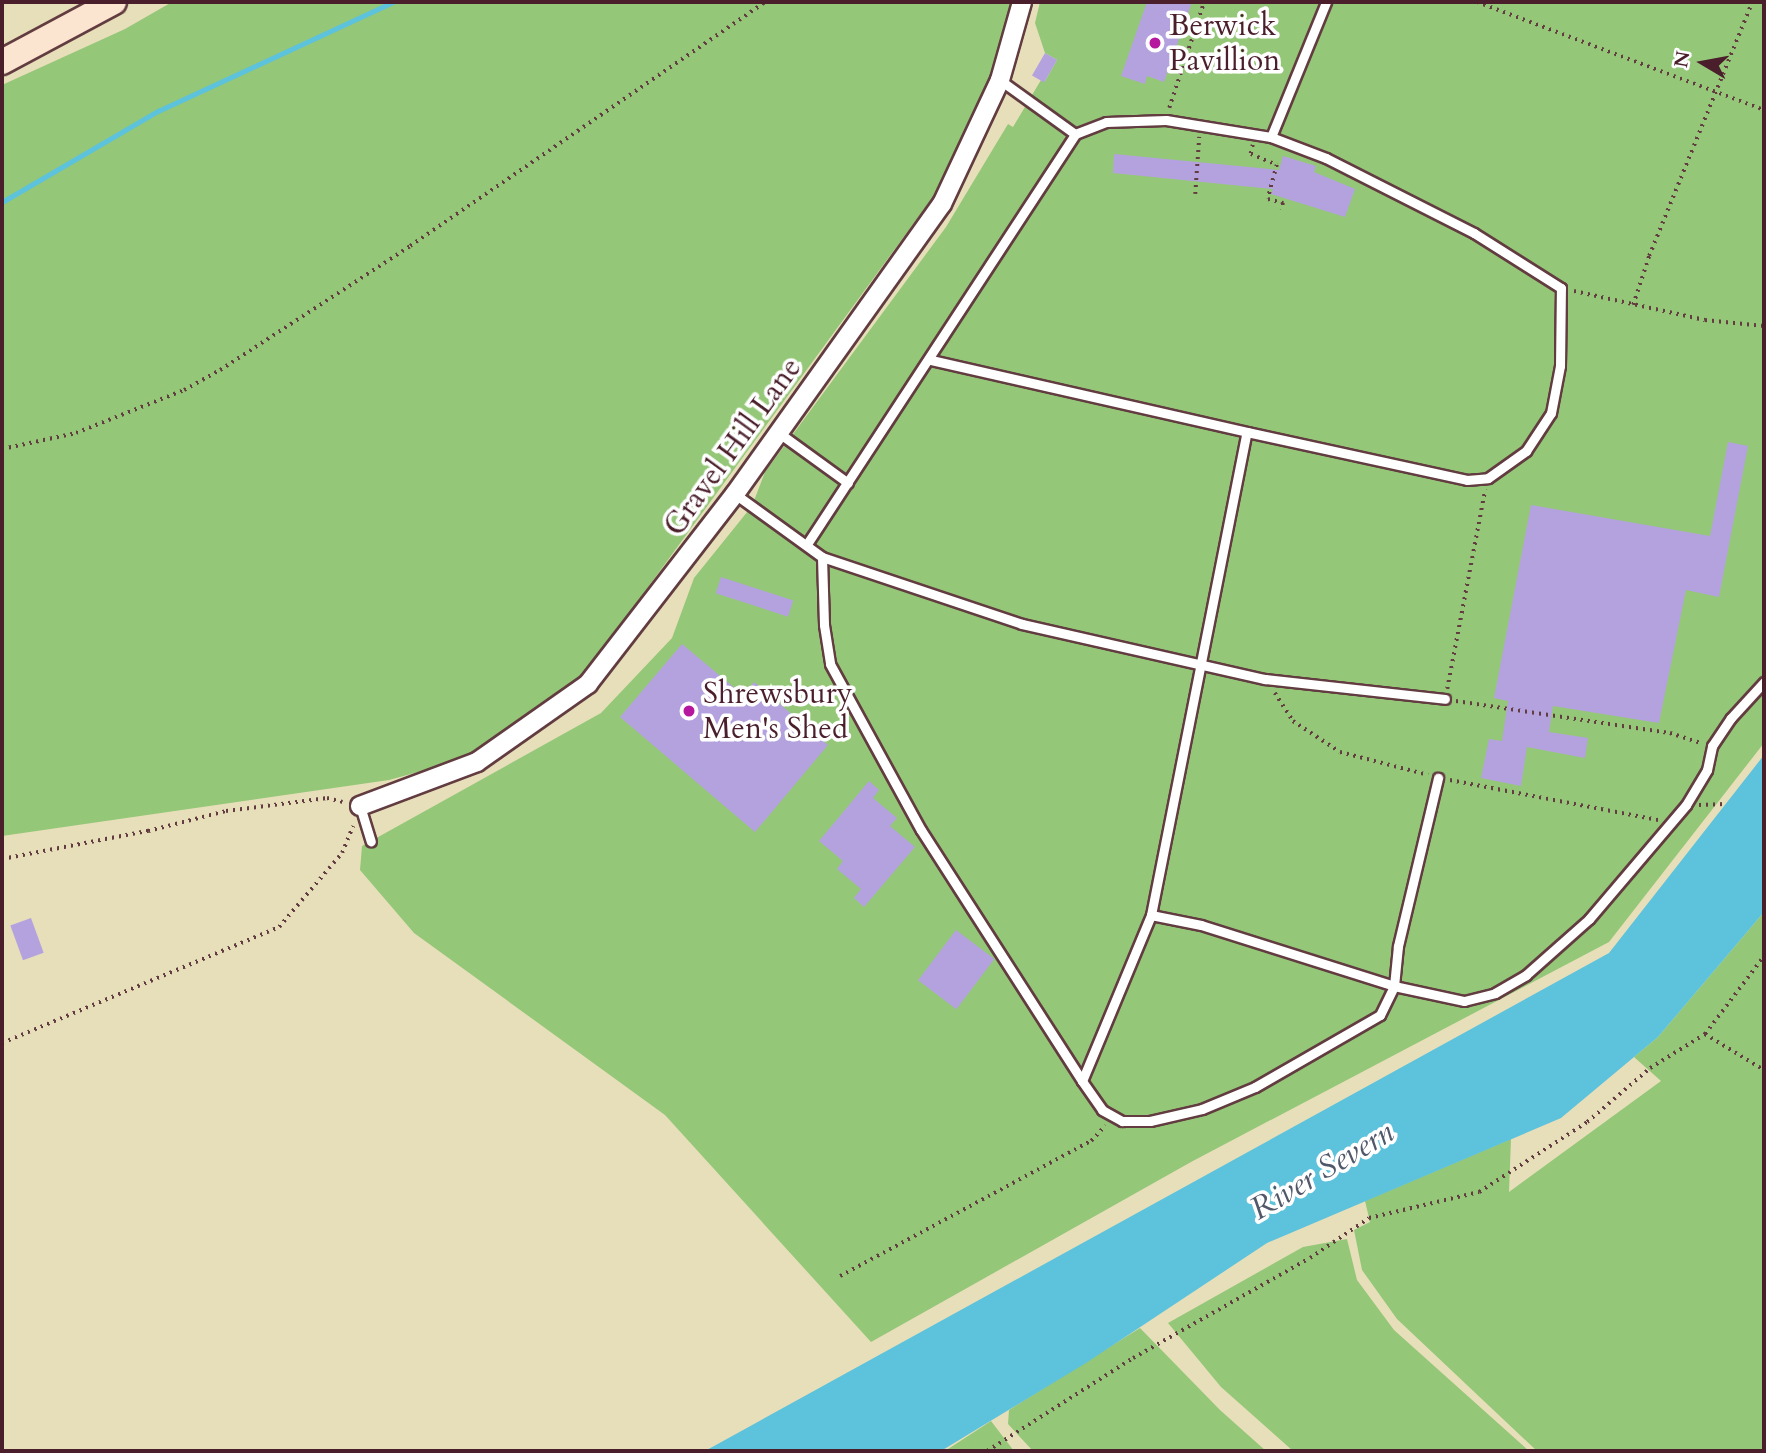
<!DOCTYPE html>
<html>
<head>
<meta charset="utf-8">
<style>
	body { margin:0 }
	#map { position:relative; width:1766px; height:1453px; overflow:hidden; background:#e7dfba; font-family:Cardo,serif }
	div>[style] { position:absolute }
	[style*='--x'] { left:calc(var(--x)*1px); top:calc(var(--y)*1px); width:calc(var(--w)*1px); rotate:calc(var(--a)*1deg) }
	.green>* { inset:0; background:#95c778 }
	.water>* { inset:0; background:#5dc2db }
	.stream>* { height:5px; margin:-2.5px; padding:0 2.5px; transform-origin:2.5px; border-radius:2.5px; background:#5dc2db }
	.building>* { inset:0; background:#b4a2df; transform-origin:0 0 }
	.path>* { height:3.5px; margin-top:-1.75px; transform-origin:0; background:repeating-linear-gradient(90deg,#623c40 0 2px,transparent 0 7px) }
	.roads { filter:drop-shadow(2px 0 #623c40) drop-shadow(-2px 0 #623c40) drop-shadow(0 2px #623c40) drop-shadow(0 -2px #623c40) }
	.service>* { height:9px; margin:-4.5px; padding:0 4.5px; transform-origin:4.5px; border-radius:4.5px; background:#fff }
	.minor>* { height:18px; margin:-9px; padding:0 9px; transform-origin:9px; border-radius:9px; background:#fff }
	.secondary>* { height:24px; margin:-12px; padding:0 12px; transform-origin:12px; border-radius:12px; background:#fce5d0 }
	.dots>* { width:19px; height:19px; translate:-50% -50%; box-sizing:border-box; border:4px solid #fff; border-radius:50% }
	span { translate:-50% -50%; white-space:nowrap; text-align:center; line-height:1.15; -webkit-text-stroke:7px #fff; paint-order:stroke }
	.poi-label { font-size:30px; color:#4a1f2b }
	.left { translate:0 -50%; text-align:left }
	.street-label { font-size:30px; color:#4a1f2b }
	.water-label { font-size:32px; color:#515869; font-style:italic }
	.frame { position:absolute; inset:0; border:4px solid #4a1f2b; pointer-events:none }
	.north { position:absolute; left:1668px; top:28px; width:70px; height:70px; -webkit-text-stroke:5px #fff; paint-order:stroke; rotate:280deg; font-size:19px; font-weight:700; line-height:28px; text-align:center; color:#4a1f2b }
	.north::after { content:''; display:block; margin:auto; width:24px; height:32px; background:#4a1f2b; clip-path:polygon(50% 0,100% 100%,50% 72%,0 100%) }
</style>
</head>
<body>
<div id="map">
	<div class="green">
		<div style="clip-path:polygon(172px 2px,1011px 2px,989px 84px,954px 168px,581px 679px,469px 758px,389px 780px,2px 836px,2px 85px,125px 29px)"></div>
		<div style="clip-path:polygon(1040px 2px,1764px 2px,1764px 743px,1609px 942px,1191px 1162px,871px 1342px,665px 1115px,414px 933px,360px 870px,362px 846px,601px 713px,672px 638px,694px 578px,752px 506px,765px 472px,946px 227px,1008px 124px,1013px 127px,1041px 80px,1045px 81px,1057px 60px,1045px 53px,1035px 23px)"></div>
		<div style="clip-path:polygon(1764px 912px,1764px 1451px,1537px 1451px,1397px 1319px,1362px 1270px,1354px 1230px,1370px 1222px,1365px 1201px,1511px 1139px,1509px 1192px,1661px 1081px,1634px 1057px,1658px 1037px)"></div>
		<div style="clip-path:polygon(1347px 1239px,1357px 1280px,1394px 1330px,1529px 1451px,1293px 1451px,1221px 1387px,1168px 1323px,1303px 1247px)"></div>
		<div style="clip-path:polygon(1140px 1328px,1220px 1410px,1266px 1451px,1033px 1451px,1008px 1424px,1009px 1410px)"></div>
		<div style="clip-path:polygon(991px 1421px,1014px 1451px,944px 1451px,945px 1451px)"></div>
	</div>
	<div class="water">
		<div style="clip-path:polygon(1764px 755px,1764px 912px,1658px 1037px,1561px 1118px,1267px 1243px,1086px 1363px,941px 1451px,705px 1451px,1609px 953px)"></div>
	</div>
	<div class="stream">
		<div style="--x:2;--y:202;--w:181;--a:-30.3"></div>
		<div style="--x:158;--y:111;--w:259;--a:-24.9"></div>
	</div>
	<div class="building">
		<div style="clip-path:polygon(1147px 2px,1192px 2px,1164px 82px,1147px 76px,1145px 84px,1121px 76px)"></div>
		<div style="left:1045px;top:53px;width:14px;height:26px;rotate:30deg"></div>
		<div style="clip-path:polygon(1114px 154px,1279px 170px,1283px 156px,1316px 166px,1314px 172px,1355px 189px,1345px 217px,1271px 194px,1273px 189px,1113px 173px)"></div>
		<div style="clip-path:polygon(1728px 442px,1748px 446px,1719px 597px,1686px 590px,1659px 723px,1553px 706px,1549px 732px,1588px 738px,1585px 758px,1527px 747px,1521px 786px,1481px 778px,1489px 739px,1502px 741px,1508px 701px,1494px 698px,1531px 505px,1710px 536px)"></div>
		<div style="left:721px;top:577px;width:76px;height:17px;rotate:18deg"></div>
		<div style="clip-path:polygon(682px 644px,743px 695px,754px 682px,828px 745px,755px 832px,620px 717px)"></div>
		<div style="clip-path:polygon(869px 781px,879px 790px,873px 798px,897px 818px,890px 826px,915px 847px,864px 907px,854px 898px,861px 889px,837px 869px,843px 861px,819px 841px)"></div>
		<div style="left:31px;top:918px;width:37px;height:22px;rotate:70deg"></div>
		<div style="left:956px;top:930px;width:48px;height:63px;rotate:37deg"></div>
	</div>
	<div class="path">
		<div style="--x:1477;--y:2;--w:307;--a:20.6"></div>
		<div style="--x:1185;--y:22;--w:12;--a:20"></div>
		<div style="--x:1170;--y:64;--w:12;--a:20"></div>
		<div style="--x:1169;--y:108;--w:112;--a:-71.7"></div>
		<div style="--x:1253;--y:145;--w:9;--a:103"></div>
		<div style="--x:1251;--y:154;--w:28;--a:23"></div>
		<div style="--x:1277;--y:165;--w:35;--a:105"></div>
		<div style="--x:1268;--y:199;--w:16;--a:15"></div>
		<div style="--x:1283;--y:203;--w:7;--a:98"></div>
		<div style="--x:1195;--y:194;--w:57;--a:-86"></div>
		<div style="--x:1574;--y:291;--w:134;--a:12.5"></div>
		<div style="--x:1705;--y:320;--w:59;--a:5.8"></div>
		<div style="--x:1633;--y:305;--w:52;--a:-71.9"></div>
		<div style="--x:1649;--y:256;--w:274;--a:-67.9"></div>
		<div style="--x:2;--y:449;--w:76;--a:-12.2"></div>
		<div style="--x:76;--y:433;--w:116;--a:-21.7"></div>
		<div style="--x:184;--y:390;--w:41;--a:-29.1"></div>
		<div style="--x:220;--y:370;--w:227;--a:-33.1"></div>
		<div style="--x:410;--y:246;--w:431;--a:-34.5"></div>
		<div style="--x:1447;--y:689;--w:203;--a:-79.2"></div>
		<div style="--x:1275;--y:693;--w:33;--a:57"></div>
		<div style="--x:1293;--y:721;--w:56;--a:33.4"></div>
		<div style="--x:1340;--y:752;--w:91;--a:14.6"></div>
		<div style="--x:1456;--y:701;--w:216;--a:8.5"></div>
		<div style="--x:1670;--y:733;--w:32;--a:18"></div>
		<div style="--x:1450;--y:780;--w:212;--a:10.9"></div>
		<div style="--x:1699;--y:805;--w:26;--a:-2"></div>
		<div style="--x:2;--y:859;--w:149;--a:-10.9"></div>
		<div style="--x:148;--y:831;--w:81;--a:-14.4"></div>
		<div style="--x:226;--y:811;--w:102;--a:-7.3"></div>
		<div style="--x:327;--y:798;--w:16;--a:14"></div>
		<div style="--x:1705;--y:1034;--w:69;--a:31.4"></div>
		<div style="--x:2;--y:1043;--w:300;--a:-22.7"></div>
		<div style="--x:279;--y:927;--w:97;--a:-49.6"></div>
		<div style="--x:342;--y:853;--w:29;--a:-68"></div>
		<div style="--x:840;--y:1276;--w:285;--a:-28.3"></div>
		<div style="--x:1091;--y:1141;--w:21;--a:-47"></div>
		<div style="--x:987;--y:1451;--w:173;--a:-32.5"></div>
		<div style="--x:1133;--y:1358;--w:203;--a:-29.5"></div>
		<div style="--x:1310;--y:1258;--w:71;--a:-34.1"></div>
		<div style="--x:1369;--y:1218;--w:113;--a:-13.3"></div>
		<div style="--x:1479;--y:1192;--w:129;--a:-32.9"></div>
		<div style="--x:1587;--y:1122;--w:83;--a:-40.6"></div>
		<div style="--x:1650;--y:1068;--w:65;--a:-31.7"></div>
		<div style="--x:1705;--y:1034;--w:98;--a:-52.9"></div>
	</div>
	<div class="roads">
		<div class="service">
			<div style="--x:1000;--y:80;--w:92;--a:35.8"></div>
			<div style="--x:931;--y:360;--w:324;--a:12.8"></div>
			<div style="--x:779;--y:433;--w:85;--a:35.9"></div>
			<div style="--x:735;--y:494;--w:107;--a:35.9"></div>
			<div style="--x:822;--y:557;--w:211;--a:18.5"></div>
			<div style="--x:1022;--y:624;--w:249;--a:12.8"></div>
			<div style="--x:1265;--y:679;--w:181;--a:6.3"></div>
			<div style="--x:807;--y:544;--w:490;--a:-56.8"></div>
			<div style="--x:1075;--y:134;--w:33;--a:-21"></div>
			<div style="--x:1106;--y:122;--w:60;--a:-1.9"></div>
			<div style="--x:1166;--y:120;--w:106;--a:9.2"></div>
			<div style="--x:822;--y:557;--w:68;--a:88.3"></div>
			<div style="--x:824;--y:625;--w:39;--a:81"></div>
			<div style="--x:830;--y:664;--w:189;--a:61.3"></div>
			<div style="--x:921;--y:830;--w:298;--a:57.3"></div>
			<div style="--x:1082;--y:1081;--w:180;--a:-67.4"></div>
			<div style="--x:1151;--y:915;--w:492;--a:-78.8"></div>
			<div style="--x:1247;--y:432;--w:225;--a:12.3"></div>
			<div style="--x:1467;--y:480;--w:21;--a:-5"></div>
			<div style="--x:1488;--y:478;--w:47;--a:-35.4"></div>
			<div style="--x:1526;--y:451;--w:45;--a:-56.7"></div>
			<div style="--x:1551;--y:413;--w:48;--a:-79.2"></div>
			<div style="--x:1560;--y:366;--w:78;--a:-89.3"></div>
			<div style="--x:1561;--y:288;--w:103;--a:-147.7"></div>
			<div style="--x:1474;--y:233;--w:166;--a:-153.1"></div>
			<div style="--x:1326;--y:158;--w:59;--a:-159.1"></div>
			<div style="--x:1271;--y:137;--w:146;--a:-67.8"></div>
			<div style="--x:360;--y:806;--w:37;--a:73"></div>
			<div style="--x:1151;--y:915;--w:51;--a:11.3"></div>
			<div style="--x:1201;--y:925;--w:202;--a:17.5"></div>
			<div style="--x:1394;--y:986;--w:40;--a:-84.3"></div>
			<div style="--x:1398;--y:946;--w:173;--a:-76.6"></div>
			<div style="--x:1082;--y:1081;--w:35;--a:55"></div>
			<div style="--x:1102;--y:1110;--w:23;--a:29"></div>
			<div style="--x:1122;--y:1121;--w:28;--a:0"></div>
			<div style="--x:1150;--y:1121;--w:53;--a:-13"></div>
			<div style="--x:1202;--y:1109;--w:57;--a:-22.5"></div>
			<div style="--x:1255;--y:1087;--w:144;--a:-29.9"></div>
			<div style="--x:1380;--y:1015;--w:32;--a:-64"></div>
			<div style="--x:1394;--y:986;--w:72;--a:12.1"></div>
			<div style="--x:1464;--y:1001;--w:32;--a:-14"></div>
			<div style="--x:1495;--y:993;--w:36;--a:-30"></div>
			<div style="--x:1526;--y:975;--w:84;--a:-41.6"></div>
			<div style="--x:1589;--y:919;--w:150;--a:-49.6"></div>
			<div style="--x:1686;--y:805;--w:41;--a:-59"></div>
			<div style="--x:1707;--y:770;--w:25;--a:-78"></div>
			<div style="--x:1712;--y:746;--w:34;--a:-56"></div>
			<div style="--x:1731;--y:718;--w:49;--a:-47.5"></div>
		</div>
		<div class="minor">
			<div style="--x:360;--y:806;--w:125;--a:-20.6"></div>
			<div style="--x:477;--y:762;--w:136;--a:-35.1"></div>
			<div style="--x:588;--y:684;--w:240;--a:-52.3"></div>
			<div style="--x:735;--y:494;--w:356;--a:-54.5"></div>
			<div style="--x:942;--y:204;--w:137;--a:-64.9"></div>
			<div style="--x:1000;--y:80;--w:81;--a:-74.2"></div>
		</div>
		<div class="secondary">
			<div style="--x:2;--y:62;--w:127;--a:-28.2"></div>
		</div>
	</div>
	<div class="dots">
		<div style="left:1155px;top:43px;background:#b5179e"></div>
		<div style="left:689px;top:711px;background:#b5179e"></div>
	</div>
	<div class="poi-label">
		<span class="left" style="left:1169px;top:43px">Berwick<br>Pavillion</span>
		<span class="left" style="left:703px;top:711px">Shrewsbury<br>Men's Shed</span>
	</div>
	<div class="street-label">
		<span style="left:733px;top:447px;rotate:-54deg">Gravel Hill Lane</span>
	</div>
	<div class="water-label">
		<span style="left:1322px;top:1171px;rotate:-31deg">River Severn</span>
	</div>
	<div class="frame"></div>
	<div class="north">N</div>
</div>
</body>
</html>
